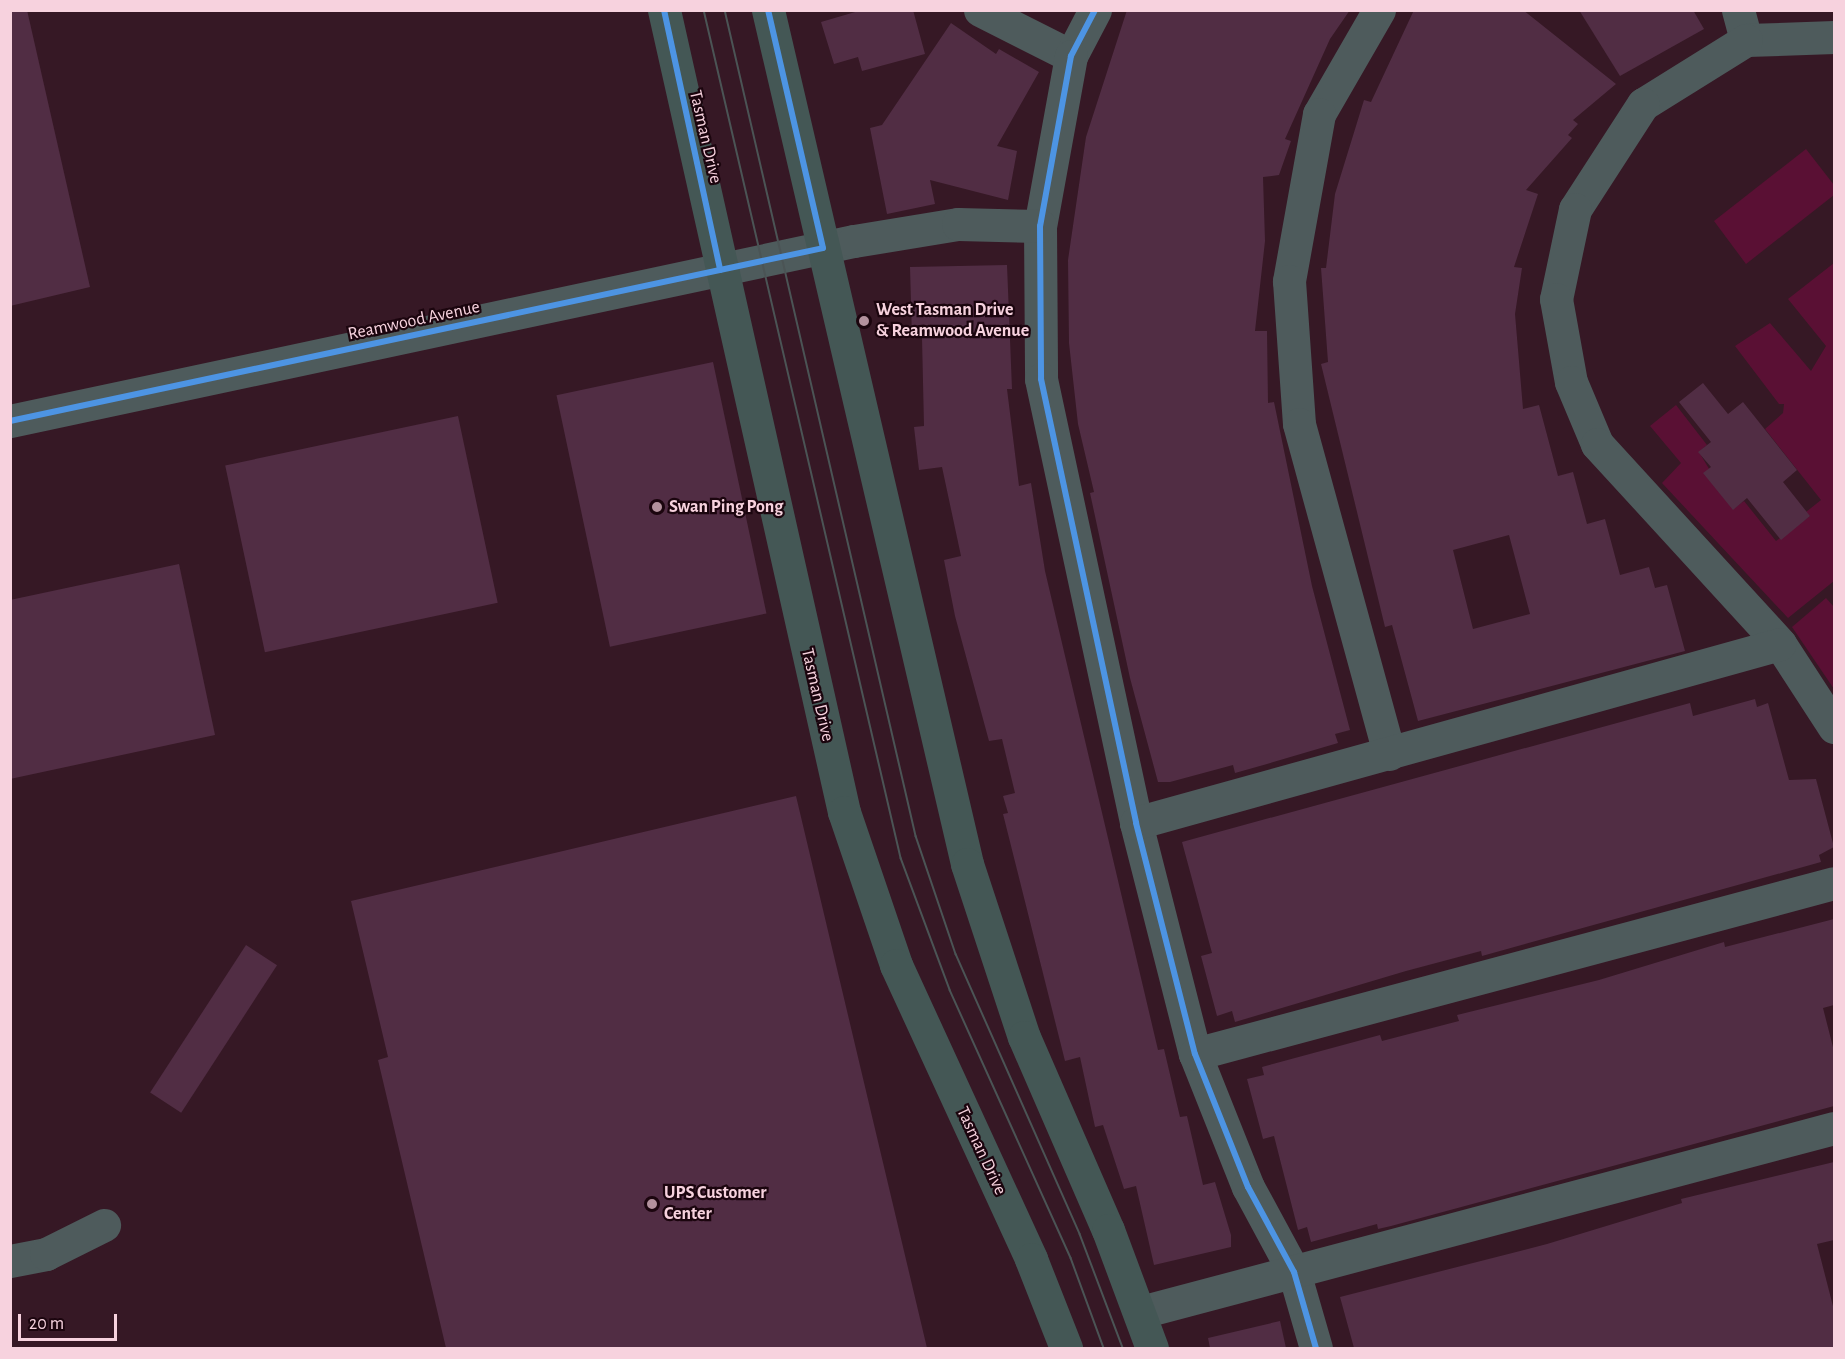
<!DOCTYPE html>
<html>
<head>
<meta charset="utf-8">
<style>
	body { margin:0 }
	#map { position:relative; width:1845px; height:1359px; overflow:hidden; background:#361825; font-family:"Alegreya Sans",sans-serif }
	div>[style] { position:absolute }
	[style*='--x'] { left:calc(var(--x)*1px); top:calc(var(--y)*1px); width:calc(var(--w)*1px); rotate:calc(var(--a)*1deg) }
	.green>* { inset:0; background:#5a1034 }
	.building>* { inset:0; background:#512d44; transform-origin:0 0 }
	.minor>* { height:33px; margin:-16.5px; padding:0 16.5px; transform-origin:16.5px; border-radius:16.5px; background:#4e5b5c }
	.major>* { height:33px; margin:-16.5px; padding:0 16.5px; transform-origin:16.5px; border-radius:16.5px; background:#445755 }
	.tram>* { height:1.5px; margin:-0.75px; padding:0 0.75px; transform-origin:0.75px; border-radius:0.75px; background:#4b5455 }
	.cycleway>* { height:6px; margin:-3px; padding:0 3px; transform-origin:3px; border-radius:3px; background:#4d94e3 }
	.dots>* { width:16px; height:16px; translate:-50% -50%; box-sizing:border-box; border:3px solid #1b050e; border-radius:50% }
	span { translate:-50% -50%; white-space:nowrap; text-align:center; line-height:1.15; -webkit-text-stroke:4.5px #1b050e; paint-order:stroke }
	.street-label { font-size:18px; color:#f7d2de }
	.poi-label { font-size:18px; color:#f7d2de; font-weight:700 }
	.left { translate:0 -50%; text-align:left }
	.frame { position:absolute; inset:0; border:12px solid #f7d2de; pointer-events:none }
	.scale { position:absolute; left:18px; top:1314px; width:99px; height:27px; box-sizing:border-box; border:3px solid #f7d2de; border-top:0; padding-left:8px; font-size:18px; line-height:21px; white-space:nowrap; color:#f7d2de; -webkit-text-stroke:4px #1b050e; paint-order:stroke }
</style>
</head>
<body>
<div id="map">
	<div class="green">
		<div style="clip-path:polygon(1806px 149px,1834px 185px,1834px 195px,1746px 264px,1714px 221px)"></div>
		<div style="clip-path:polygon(1834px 263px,1834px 581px,1788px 618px,1662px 483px,1681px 463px,1650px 426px,1676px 405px,1707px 445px,1699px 452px,1733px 509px,1744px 501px,1776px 541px,1810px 516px,1806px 512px,1821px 500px,1765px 429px,1783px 413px,1784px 404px,1779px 404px,1735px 346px,1770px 323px,1811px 371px,1826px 346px,1788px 299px)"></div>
		<div style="clip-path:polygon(1826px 598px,1834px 607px,1834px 689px,1792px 627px)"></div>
	</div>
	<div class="building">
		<div style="clip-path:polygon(10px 10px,27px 10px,90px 287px,10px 306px)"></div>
		<div style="clip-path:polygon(862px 10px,913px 10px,925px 54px,862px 71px,858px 57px,834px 64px,821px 22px)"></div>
		<div style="clip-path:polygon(1127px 10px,1350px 10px,1330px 39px,1285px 139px,1291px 141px,1279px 175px,1263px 177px,1265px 241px,1255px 331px,1267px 331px,1268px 403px,1274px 402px,1312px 586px,1350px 730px,1335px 734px,1338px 743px,1267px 764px,1235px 773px,1233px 765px,1170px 782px,1158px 782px,1130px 678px,1090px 493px,1094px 492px,1078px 424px,1069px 343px,1068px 260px,1086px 137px)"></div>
		<div style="clip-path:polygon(evenodd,1414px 10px,1523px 10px,1616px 84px,1573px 120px,1578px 124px,1568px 135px,1572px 138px,1526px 190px,1538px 194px,1514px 267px,1522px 268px,1515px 314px,1523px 409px,1539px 405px,1558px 476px,1573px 472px,1587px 524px,1605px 519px,1620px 575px,1649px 567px,1655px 588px,1667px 585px,1685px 651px,1418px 721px,1392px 625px,1385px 627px,1321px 364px,1328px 362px,1321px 268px,1326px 268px,1335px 194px,1364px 100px,1371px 102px,1414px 10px,1509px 535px,1530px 614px,1473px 629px,1453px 550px,1509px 535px)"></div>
		<div style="clip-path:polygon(1579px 10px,1693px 10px,1704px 29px,1620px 76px)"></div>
		<div style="clip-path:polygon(951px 23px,996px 54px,999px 49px,1039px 72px,997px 146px,1017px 151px,1008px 200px,930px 180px,935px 204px,887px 214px,870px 128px,882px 125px)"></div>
		<div style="clip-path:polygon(1007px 265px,1012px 389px,1007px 389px,1019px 486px,1031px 483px,1045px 571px,1158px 1050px,1164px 1049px,1180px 1117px,1187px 1116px,1203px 1185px,1215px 1182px,1231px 1235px,1231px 1247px,1154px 1265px,1136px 1186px,1124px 1189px,1103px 1125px,1095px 1127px,1080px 1057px,1065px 1061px,1003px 814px,1008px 813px,1003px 796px,1015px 793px,1002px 739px,989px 741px,955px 616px,944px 560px,961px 556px,942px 467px,919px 470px,914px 427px,924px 426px,922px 338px,912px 338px,910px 267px)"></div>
		<div style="left:713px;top:362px;width:257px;height:160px;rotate:78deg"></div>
		<div style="clip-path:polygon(1703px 383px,1728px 414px,1743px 402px,1797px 470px,1783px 482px,1810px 516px,1781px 540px,1747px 498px,1733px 510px,1703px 473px,1711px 467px,1698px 452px,1711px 442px,1679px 402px)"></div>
		<div style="left:458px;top:416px;width:191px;height:238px;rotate:78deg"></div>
		<div style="clip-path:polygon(179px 564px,215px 735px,10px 779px,10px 600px)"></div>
		<div style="clip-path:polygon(1755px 699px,1757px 707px,1768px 703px,1789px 780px,1816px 779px,1834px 847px,1819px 855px,1821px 862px,1482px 956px,1481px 951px,1406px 971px,1235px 1022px,1232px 1011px,1217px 1016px,1201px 956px,1212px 953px,1182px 842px,1690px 703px,1693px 716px)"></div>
		<div style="clip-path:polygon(796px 796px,927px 1348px,446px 1348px,378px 1060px,388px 1057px,351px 901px)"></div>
		<div style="clip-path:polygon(1834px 919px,1834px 1005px,1823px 1008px,1834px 1051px,1834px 1106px,1391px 1226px,1378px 1229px,1377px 1224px,1311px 1242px,1307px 1227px,1298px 1230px,1274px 1136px,1263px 1139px,1247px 1079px,1264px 1075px,1262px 1067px,1380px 1035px,1382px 1041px,1459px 1021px,1457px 1015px,1599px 980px,1724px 942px,1725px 947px)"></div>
		<div style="left:246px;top:945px;width:37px;height:176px;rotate:33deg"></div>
		<div style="clip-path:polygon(1834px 1162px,1834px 1240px,1817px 1244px,1834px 1310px,1834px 1348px,1354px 1348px,1340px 1297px,1547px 1244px,1682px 1203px,1681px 1199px)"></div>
		<div style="clip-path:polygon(1280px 1321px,1286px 1348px,1210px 1348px,1208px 1338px)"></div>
	</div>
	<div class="minor">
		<div style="--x:980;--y:10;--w:102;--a:26.8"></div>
		<div style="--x:1095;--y:10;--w:52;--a:117.6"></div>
		<div style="--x:1071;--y:56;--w:173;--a:100.3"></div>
		<div style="--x:1040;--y:226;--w:153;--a:89.6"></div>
		<div style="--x:1041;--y:379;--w:454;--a:77.9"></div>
		<div style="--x:1136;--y:823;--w:238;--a:75.7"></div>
		<div style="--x:1195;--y:1054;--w:143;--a:68.3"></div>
		<div style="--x:1248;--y:1187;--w:97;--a:61.6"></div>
		<div style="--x:1294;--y:1272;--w:79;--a:73.9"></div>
		<div style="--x:1379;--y:10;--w:120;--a:120"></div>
		<div style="--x:1319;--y:114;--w:170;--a:100.2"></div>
		<div style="--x:1289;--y:281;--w:143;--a:86"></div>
		<div style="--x:1299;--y:424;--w:342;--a:74.7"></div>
		<div style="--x:1738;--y:10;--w:31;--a:75"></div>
		<div style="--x:1834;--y:37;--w:88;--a:178"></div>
		<div style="--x:1746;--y:40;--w:121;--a:148.1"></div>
		<div style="--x:1643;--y:104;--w:125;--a:122.9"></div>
		<div style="--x:1575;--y:209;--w:92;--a:101.9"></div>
		<div style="--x:1556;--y:299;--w:84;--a:79.8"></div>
		<div style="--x:1571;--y:382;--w:67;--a:67.2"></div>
		<div style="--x:1597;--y:444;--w:271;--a:47.5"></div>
		<div style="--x:1780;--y:644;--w:99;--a:57"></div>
		<div style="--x:10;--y:421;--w:863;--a:-12.04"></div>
		<div style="--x:854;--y:241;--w:105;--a:-9.3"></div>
		<div style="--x:958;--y:224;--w:82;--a:1.4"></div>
		<div style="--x:1136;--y:823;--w:668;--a:-15.53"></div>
		<div style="--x:1195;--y:1054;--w:661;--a:-14.98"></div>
		<div style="--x:10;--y:1261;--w:37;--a:-11"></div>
		<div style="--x:46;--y:1254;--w:65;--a:-26.6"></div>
		<div style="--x:1141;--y:1312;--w:717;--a:-14.87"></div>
	</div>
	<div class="major">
		<div style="--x:664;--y:10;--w:822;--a:77.35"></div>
		<div style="--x:844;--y:812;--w:162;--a:71.2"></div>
		<div style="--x:896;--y:965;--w:324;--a:65.3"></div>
		<div style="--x:1031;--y:1259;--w:96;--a:68.5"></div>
		<div style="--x:768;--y:10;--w:877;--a:76.88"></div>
		<div style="--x:967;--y:864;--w:182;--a:71.8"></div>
		<div style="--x:1024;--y:1037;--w:210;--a:66.5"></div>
		<div style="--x:1108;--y:1230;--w:126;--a:69.6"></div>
	</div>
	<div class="tram">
		<div style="--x:704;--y:10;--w:871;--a:76.92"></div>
		<div style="--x:901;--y:858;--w:141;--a:69.6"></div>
		<div style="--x:950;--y:990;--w:294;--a:65.7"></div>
		<div style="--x:1071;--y:1258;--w:96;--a:69.9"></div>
		<div style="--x:725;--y:10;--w:848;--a:76.98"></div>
		<div style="--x:916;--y:836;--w:125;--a:71.3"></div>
		<div style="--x:956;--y:954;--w:306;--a:66.1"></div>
		<div style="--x:1080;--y:1234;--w:122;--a:69.3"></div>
	</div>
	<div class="cycleway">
		<div style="--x:664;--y:10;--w:266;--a:77.8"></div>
		<div style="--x:1095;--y:10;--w:52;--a:117.6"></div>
		<div style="--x:1071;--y:56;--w:173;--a:100.3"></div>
		<div style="--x:1040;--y:226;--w:153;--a:89.6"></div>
		<div style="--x:1041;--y:379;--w:454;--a:77.9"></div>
		<div style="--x:1136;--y:823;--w:238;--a:75.7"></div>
		<div style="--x:1195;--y:1054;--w:143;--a:68.3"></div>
		<div style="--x:1248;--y:1187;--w:97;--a:61.6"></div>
		<div style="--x:1294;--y:1272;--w:79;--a:73.9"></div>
		<div style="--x:10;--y:421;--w:831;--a:-12.01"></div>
		<div style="--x:823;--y:248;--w:244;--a:-103"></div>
	</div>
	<div class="dots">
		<div style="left:864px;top:321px;background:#b3919d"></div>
		<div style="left:657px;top:507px;background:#b3919d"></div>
		<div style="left:652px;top:1204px;background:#b3919d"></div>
	</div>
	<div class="street-label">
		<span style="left:705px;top:137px;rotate:77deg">Tasman Drive</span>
		<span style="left:414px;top:321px;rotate:-12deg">Reamwood Avenue</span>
		<span style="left:817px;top:695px;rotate:77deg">Tasman Drive</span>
		<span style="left:981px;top:1151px;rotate:65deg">Tasman Drive</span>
	</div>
	<div class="poi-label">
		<span class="left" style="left:876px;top:321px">West Tasman Drive<br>&amp; Reamwood Avenue</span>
		<span class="left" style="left:669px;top:507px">Swan Ping Pong</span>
		<span class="left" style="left:664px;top:1204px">UPS Customer<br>Center</span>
	</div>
	<div class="frame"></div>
	<div class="scale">20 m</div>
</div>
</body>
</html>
